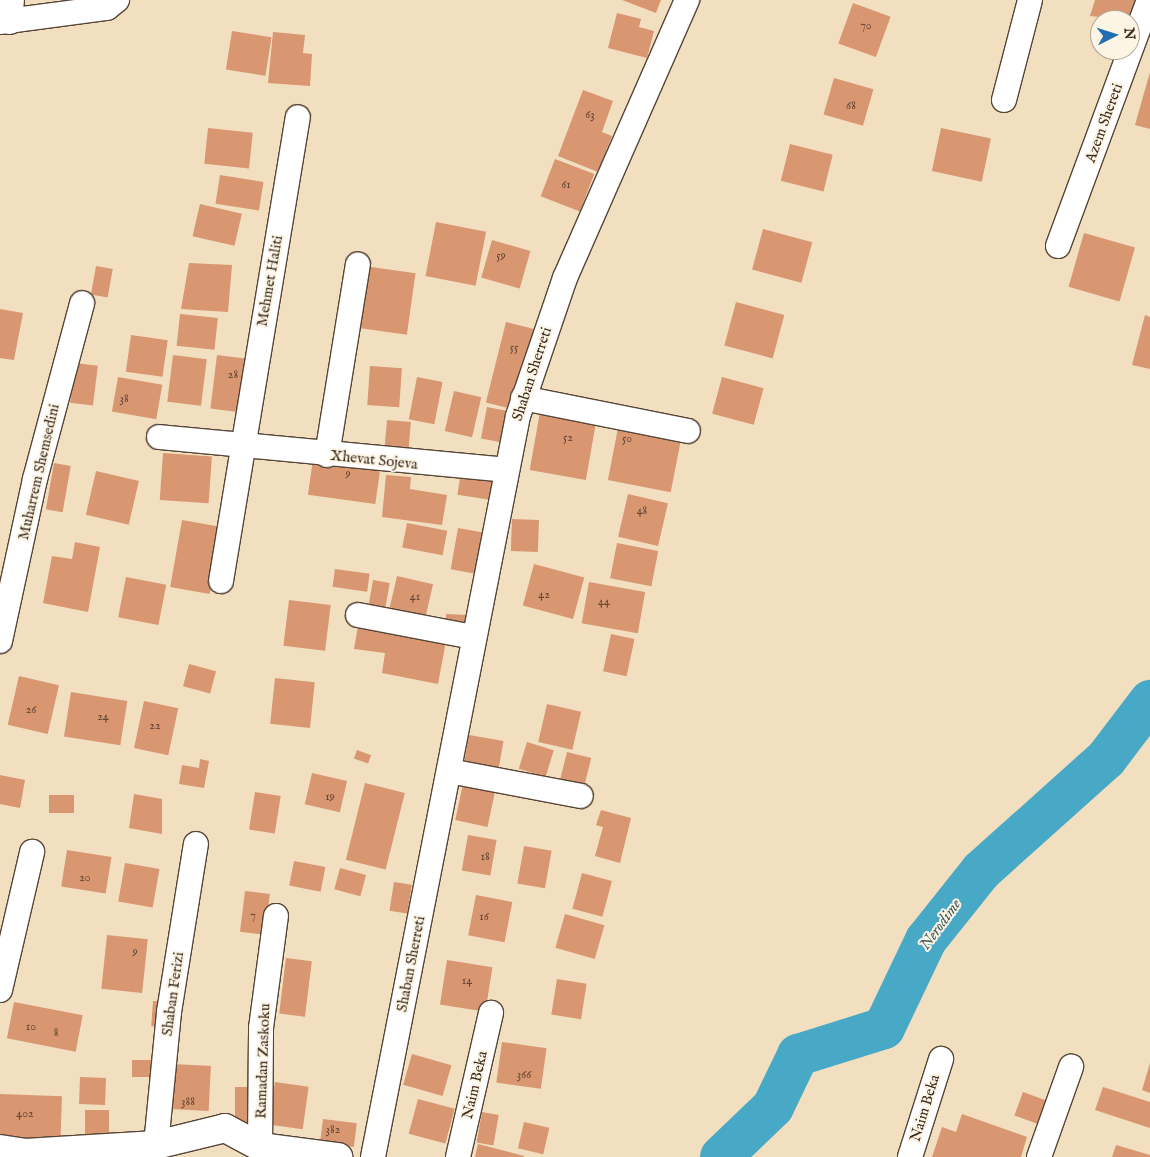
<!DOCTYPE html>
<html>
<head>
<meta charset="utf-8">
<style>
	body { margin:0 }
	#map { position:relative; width:1150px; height:1157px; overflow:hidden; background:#f2dfc0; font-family:"IM FELL English",serif }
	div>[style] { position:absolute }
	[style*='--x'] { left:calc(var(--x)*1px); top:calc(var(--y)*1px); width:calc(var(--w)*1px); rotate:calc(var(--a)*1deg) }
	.river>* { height:42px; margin:-21px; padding:0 21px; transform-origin:21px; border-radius:21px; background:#48a9c7 }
	.building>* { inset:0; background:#d89671; transform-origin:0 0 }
	.roads { filter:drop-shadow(1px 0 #564536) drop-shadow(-1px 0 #564536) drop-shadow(0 1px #564536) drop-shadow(0 -1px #564536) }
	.minor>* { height:24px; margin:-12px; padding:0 12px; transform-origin:12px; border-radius:12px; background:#fff }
	.tertiary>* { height:28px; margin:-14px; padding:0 14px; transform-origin:14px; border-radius:14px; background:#fff }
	span { translate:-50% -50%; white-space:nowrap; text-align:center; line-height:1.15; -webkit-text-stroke:4px #fcf5e5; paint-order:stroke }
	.number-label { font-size:12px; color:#624533 }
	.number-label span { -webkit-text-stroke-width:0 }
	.street-label { font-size:15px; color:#3b2a1e }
	.water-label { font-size:16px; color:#405d62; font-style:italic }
	.north { position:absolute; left:1090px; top:10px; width:50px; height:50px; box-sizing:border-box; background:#fcf5e5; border:1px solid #afa495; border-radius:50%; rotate:85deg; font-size:14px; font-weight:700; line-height:20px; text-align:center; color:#3b2a1e }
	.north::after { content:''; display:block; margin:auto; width:18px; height:22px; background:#1f6fb2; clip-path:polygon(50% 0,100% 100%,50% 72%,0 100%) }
</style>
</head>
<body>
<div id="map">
	<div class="river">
		<div style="--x:721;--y:1157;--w:72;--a:-43.9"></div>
		<div style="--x:773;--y:1107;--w:58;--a:-64.3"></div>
		<div style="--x:798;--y:1055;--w:90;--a:-17.4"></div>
		<div style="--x:884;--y:1028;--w:98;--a:-64.5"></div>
		<div style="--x:926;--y:940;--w:88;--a:-51.4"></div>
		<div style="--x:981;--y:871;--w:168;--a:-41.9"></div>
		<div style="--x:1106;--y:759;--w:73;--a:-52.8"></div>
	</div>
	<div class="building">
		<div style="clip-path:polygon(622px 0,661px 0,656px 13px)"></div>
		<div style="clip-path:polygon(1095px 0,1141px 0,1130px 20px,1090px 16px)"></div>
		<div style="left:853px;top:3px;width:40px;height:43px;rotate:20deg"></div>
		<div style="clip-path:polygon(617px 13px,641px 19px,639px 27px,654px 31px,647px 58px,608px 48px)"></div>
		<div style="left:232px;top:31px;width:40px;height:39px;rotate:9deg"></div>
		<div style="clip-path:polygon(273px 32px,305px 35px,303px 53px,312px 54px,310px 86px,268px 83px)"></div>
		<div style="clip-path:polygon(1150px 72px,1150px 129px,1135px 125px)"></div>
		<div style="left:834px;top:78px;width:41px;height:38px;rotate:16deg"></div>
		<div style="clip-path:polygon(583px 90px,613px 101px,602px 132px,612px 136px,598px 172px,558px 156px)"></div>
		<div style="left:208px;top:128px;width:45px;height:36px;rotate:6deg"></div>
		<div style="left:941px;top:128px;width:51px;height:44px;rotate:12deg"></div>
		<div style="left:790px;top:144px;width:44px;height:38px;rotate:14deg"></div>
		<div style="left:555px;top:159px;width:42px;height:40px;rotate:21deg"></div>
		<div style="left:220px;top:175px;width:44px;height:29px;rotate:9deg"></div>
		<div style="left:200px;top:204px;width:43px;height:33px;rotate:13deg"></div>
		<div style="left:436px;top:222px;width:51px;height:55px;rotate:11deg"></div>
		<div style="left:763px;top:229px;width:51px;height:42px;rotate:15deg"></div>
		<div style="left:1084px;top:233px;width:53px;height:56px;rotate:16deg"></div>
		<div style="left:492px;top:240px;width:40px;height:39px;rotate:16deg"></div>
		<div style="clip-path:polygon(189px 263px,232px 265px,228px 312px,181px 309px)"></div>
		<div style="left:96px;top:266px;width:17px;height:29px;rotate:10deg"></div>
		<div style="left:364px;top:266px;width:52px;height:62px;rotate:8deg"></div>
		<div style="left:736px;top:302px;width:50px;height:45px;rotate:15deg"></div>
		<div style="clip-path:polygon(0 309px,23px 313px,14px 360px,0 358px)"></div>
		<div style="left:180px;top:314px;width:38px;height:32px;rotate:6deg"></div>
		<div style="clip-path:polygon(1145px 315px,1150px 317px,1150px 369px,1132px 365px)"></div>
		<div style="left:506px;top:322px;width:30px;height:83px;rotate:14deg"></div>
		<div style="left:131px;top:335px;width:37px;height:37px;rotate:8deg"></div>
		<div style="left:173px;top:355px;width:34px;height:47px;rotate:7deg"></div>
		<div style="left:217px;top:355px;width:32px;height:54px;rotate:7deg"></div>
		<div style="left:75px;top:363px;width:23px;height:40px;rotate:7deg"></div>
		<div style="left:370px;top:366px;width:32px;height:39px;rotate:4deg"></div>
		<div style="left:118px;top:377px;width:45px;height:35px;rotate:10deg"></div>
		<div style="left:417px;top:377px;width:26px;height:43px;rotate:11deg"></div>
		<div style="left:722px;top:377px;width:43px;height:38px;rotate:15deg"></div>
		<div style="left:454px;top:391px;width:28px;height:41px;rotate:13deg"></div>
		<div style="left:541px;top:406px;width:57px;height:65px;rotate:10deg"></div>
		<div style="left:487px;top:407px;width:26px;height:32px;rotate:11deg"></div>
		<div style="left:387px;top:420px;width:24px;height:34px;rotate:5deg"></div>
		<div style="left:618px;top:428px;width:64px;height:53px;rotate:11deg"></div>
		<div style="left:163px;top:453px;width:49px;height:47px;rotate:4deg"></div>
		<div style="left:313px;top:459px;width:68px;height:36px;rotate:8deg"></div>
		<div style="left:54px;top:463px;width:17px;height:47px;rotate:10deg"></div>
		<div style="left:96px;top:471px;width:44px;height:45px;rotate:13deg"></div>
		<div style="left:461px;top:472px;width:36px;height:23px;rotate:9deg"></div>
		<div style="clip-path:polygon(386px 475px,411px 477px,410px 489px,447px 495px,442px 525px,382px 517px)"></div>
		<div style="left:628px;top:494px;width:41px;height:44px;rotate:13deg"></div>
		<div style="left:512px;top:519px;width:27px;height:32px;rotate:2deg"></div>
		<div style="left:182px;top:520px;width:40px;height:68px;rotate:10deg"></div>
		<div style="left:407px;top:523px;width:41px;height:25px;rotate:11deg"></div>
		<div style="left:458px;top:528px;width:27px;height:42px;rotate:10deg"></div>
		<div style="clip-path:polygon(75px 542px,100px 547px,88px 612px,43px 603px,52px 556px,72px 559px)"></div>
		<div style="left:617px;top:543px;width:42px;height:36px;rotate:11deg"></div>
		<div style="left:534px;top:564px;width:52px;height:43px;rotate:15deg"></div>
		<div style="left:335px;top:569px;width:35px;height:18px;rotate:8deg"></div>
		<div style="left:397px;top:576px;width:37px;height:37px;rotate:13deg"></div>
		<div style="left:126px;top:577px;width:41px;height:41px;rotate:11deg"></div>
		<div style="left:373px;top:580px;width:17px;height:29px;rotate:10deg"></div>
		<div style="left:589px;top:582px;width:57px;height:42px;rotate:10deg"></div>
		<div style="left:289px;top:600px;width:42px;height:46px;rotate:7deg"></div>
		<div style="clip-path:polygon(446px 614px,469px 615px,467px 631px,446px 629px)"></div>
		<div style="clip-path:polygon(358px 626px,446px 641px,438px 684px,382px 673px,385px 653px,354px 649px)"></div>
		<div style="left:611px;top:634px;width:24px;height:38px;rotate:12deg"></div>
		<div style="left:189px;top:664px;width:28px;height:23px;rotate:15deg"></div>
		<div style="left:19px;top:676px;width:41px;height:50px;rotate:13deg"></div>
		<div style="left:275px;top:678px;width:40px;height:46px;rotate:6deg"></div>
		<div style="left:71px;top:692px;width:57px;height:45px;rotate:9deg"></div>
		<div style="left:144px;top:701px;width:35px;height:48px;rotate:12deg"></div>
		<div style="left:547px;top:704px;width:35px;height:39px;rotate:13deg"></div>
		<div style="left:469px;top:735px;width:35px;height:33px;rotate:10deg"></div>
		<div style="left:527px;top:742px;width:28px;height:28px;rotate:17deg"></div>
		<div style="left:357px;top:750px;width:15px;height:9px;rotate:20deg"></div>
		<div style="left:567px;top:752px;width:25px;height:28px;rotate:14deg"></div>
		<div style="clip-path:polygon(200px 759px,209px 761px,204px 788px,179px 784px,182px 765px,199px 768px)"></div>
		<div style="left:312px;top:773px;width:36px;height:32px;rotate:13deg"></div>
		<div style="clip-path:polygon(0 775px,25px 780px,20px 808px,0 804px)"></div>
		<div style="left:464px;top:779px;width:33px;height:42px;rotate:12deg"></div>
		<div style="left:365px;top:783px;width:41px;height:79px;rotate:14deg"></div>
		<div style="left:255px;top:792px;width:26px;height:38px;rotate:9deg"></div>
		<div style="clip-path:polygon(134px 794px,162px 799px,162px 834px,129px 828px)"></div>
		<div style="left:74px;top:795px;width:18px;height:25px;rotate:90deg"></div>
		<div style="clip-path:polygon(601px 810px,631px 818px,620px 863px,595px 856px,603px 827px,596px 825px)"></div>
		<div style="left:468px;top:835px;width:29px;height:36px;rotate:10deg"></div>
		<div style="left:524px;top:846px;width:28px;height:38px;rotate:10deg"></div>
		<div style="left:67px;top:850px;width:45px;height:37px;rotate:9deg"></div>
		<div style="left:294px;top:861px;width:32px;height:25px;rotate:11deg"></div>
		<div style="left:125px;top:863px;width:35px;height:39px;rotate:10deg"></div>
		<div style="left:340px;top:868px;width:27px;height:22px;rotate:15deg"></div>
		<div style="left:582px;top:873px;width:31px;height:37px;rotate:15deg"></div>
		<div style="left:394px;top:882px;width:18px;height:29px;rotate:9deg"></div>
		<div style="left:245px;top:891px;width:25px;height:41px;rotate:7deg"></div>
		<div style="left:476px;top:895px;width:37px;height:41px;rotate:11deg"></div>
		<div style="left:565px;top:914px;width:41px;height:35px;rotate:16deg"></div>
		<div style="left:107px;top:935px;width:41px;height:54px;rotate:6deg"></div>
		<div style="left:286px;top:958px;width:26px;height:56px;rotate:7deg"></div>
		<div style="left:447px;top:960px;width:46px;height:45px;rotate:9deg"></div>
		<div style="left:557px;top:979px;width:30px;height:36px;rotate:9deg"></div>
		<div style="left:153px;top:1001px;width:14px;height:25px;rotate:4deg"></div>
		<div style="left:14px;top:1002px;width:70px;height:37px;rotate:11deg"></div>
		<div style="left:502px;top:1042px;width:45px;height:41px;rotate:8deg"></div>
		<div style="left:412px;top:1054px;width:41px;height:32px;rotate:16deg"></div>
		<div style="left:132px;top:1060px;width:23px;height:17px"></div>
		<div style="clip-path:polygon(1150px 1063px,1150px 1093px,1142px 1090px)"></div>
		<div style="left:173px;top:1064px;width:38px;height:45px;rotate:3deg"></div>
		<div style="left:80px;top:1077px;width:26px;height:27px;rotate:2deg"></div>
		<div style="left:275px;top:1082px;width:34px;height:43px;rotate:8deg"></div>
		<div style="left:235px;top:1087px;width:21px;height:38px"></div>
		<div style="clip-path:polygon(1103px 1087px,1150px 1102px,1150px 1128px,1095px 1110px)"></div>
		<div style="left:1023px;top:1092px;width:27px;height:25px;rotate:20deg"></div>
		<div style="left:0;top:1094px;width:62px;height:43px;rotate:2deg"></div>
		<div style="left:418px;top:1099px;width:38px;height:36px;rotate:15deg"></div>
		<div style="left:85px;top:1110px;width:24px;height:30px"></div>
		<div style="left:482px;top:1112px;width:17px;height:31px;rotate:10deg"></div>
		<div style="clip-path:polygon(962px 1114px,1027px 1137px,1021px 1157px,932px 1157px,942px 1127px,956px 1132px)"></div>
		<div style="left:323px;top:1119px;width:34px;height:24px;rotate:7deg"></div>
		<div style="left:524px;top:1122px;width:26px;height:27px;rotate:13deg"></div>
		<div style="clip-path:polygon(478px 1144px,524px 1156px,524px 1157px,475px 1157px)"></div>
		<div style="clip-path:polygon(1116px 1145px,1150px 1155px,1150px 1157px,1112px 1157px)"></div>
	</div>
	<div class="roads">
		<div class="minor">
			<div style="--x:0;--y:22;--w:108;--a:-7.5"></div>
			<div style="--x:107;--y:8;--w:13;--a:-39"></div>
			<div style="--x:10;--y:22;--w:22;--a:-85"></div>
			<div style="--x:1004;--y:100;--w:103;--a:-75.4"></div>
			<div style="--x:1058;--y:246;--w:262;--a:-69.7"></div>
			<div style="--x:523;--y:398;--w:168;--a:11.3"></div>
			<div style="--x:159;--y:437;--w:349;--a:5.4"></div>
			<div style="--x:327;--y:455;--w:193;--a:-80.8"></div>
			<div style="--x:221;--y:581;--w:470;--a:-80.6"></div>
			<div style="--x:358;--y:615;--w:117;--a:10.8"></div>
			<div style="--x:0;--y:641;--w:166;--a:-77.8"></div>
			<div style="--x:35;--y:479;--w:182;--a:-75"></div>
			<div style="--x:449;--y:771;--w:134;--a:10.7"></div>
			<div style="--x:0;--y:990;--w:142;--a:-76.9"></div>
			<div style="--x:156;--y:1145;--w:134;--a:-84.4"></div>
			<div style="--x:169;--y:1012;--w:170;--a:-80.9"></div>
			<div style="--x:260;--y:1147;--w:119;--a:-89.5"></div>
			<div style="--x:261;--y:1028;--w:113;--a:-82.4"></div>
			<div style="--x:373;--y:1157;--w:755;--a:-78.93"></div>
			<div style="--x:518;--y:416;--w:146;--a:-71.2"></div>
			<div style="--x:565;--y:278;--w:304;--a:-66.3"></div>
			<div style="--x:458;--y:1157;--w:148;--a:-77.1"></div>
			<div style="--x:910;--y:1157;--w:103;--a:-72.4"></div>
			<div style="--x:1039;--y:1157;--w:96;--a:-70.4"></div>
		</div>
		<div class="tertiary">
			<div style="--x:0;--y:1149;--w:25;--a:9"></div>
			<div style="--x:25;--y:1153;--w:131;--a:-3.5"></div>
			<div style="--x:156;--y:1145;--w:71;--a:-13.8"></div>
			<div style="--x:225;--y:1128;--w:40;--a:28"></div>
			<div style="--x:260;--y:1147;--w:79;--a:7.3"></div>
		</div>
	</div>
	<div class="number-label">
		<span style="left:866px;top:26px">70</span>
		<span style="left:851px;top:106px">68</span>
		<span style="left:590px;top:115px">63</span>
		<span style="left:566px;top:185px">61</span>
		<span style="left:501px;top:256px">59</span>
		<span style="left:514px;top:348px">55</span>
		<span style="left:233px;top:375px">28</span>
		<span style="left:124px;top:399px">38</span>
		<span style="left:568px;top:438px">52</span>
		<span style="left:627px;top:439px">50</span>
		<span style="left:348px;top:474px">9</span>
		<span style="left:642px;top:511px">48</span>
		<span style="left:544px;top:595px">42</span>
		<span style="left:415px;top:597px">41</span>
		<span style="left:604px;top:602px">44</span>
		<span style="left:31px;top:710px">26</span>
		<span style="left:103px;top:717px">24</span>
		<span style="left:155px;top:726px">22</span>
		<span style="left:330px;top:797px">19</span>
		<span style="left:485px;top:857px">18</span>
		<span style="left:85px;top:878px">20</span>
		<span style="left:253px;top:916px">7</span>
		<span style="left:484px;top:917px">16</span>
		<span style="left:135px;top:952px">9</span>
		<span style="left:467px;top:981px">14</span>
		<span style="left:31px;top:1027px">10</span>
		<span style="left:56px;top:1033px">8</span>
		<span style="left:524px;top:1075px">366</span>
		<span style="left:188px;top:1102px">388</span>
		<span style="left:25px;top:1114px">402</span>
		<span style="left:333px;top:1130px">382</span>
	</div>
	<div class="street-label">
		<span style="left:1104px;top:123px;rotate:-70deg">Azem Shereti</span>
		<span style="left:270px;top:281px;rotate:-80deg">Mehmet Haliti</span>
		<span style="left:532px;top:374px;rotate:-72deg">Shaban Sherreti</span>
		<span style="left:374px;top:460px;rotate:6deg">Xhevat Sojeva</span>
		<span style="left:39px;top:472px;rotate:-77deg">Muharrem Shemsedini</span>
		<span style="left:411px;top:964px;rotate:-79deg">Shaban Sherreti</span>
		<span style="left:173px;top:994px;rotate:-82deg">Shaban Ferizi</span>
		<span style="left:263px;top:1061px;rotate:-88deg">Ramadan Zaskoku</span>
		<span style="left:475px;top:1085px;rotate:-77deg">Naim Beka</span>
		<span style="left:925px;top:1108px;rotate:-73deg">Naim Beka</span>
	</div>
	<div class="water-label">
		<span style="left:941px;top:925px;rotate:-54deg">Nerodime</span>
	</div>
	<div class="north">N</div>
</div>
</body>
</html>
